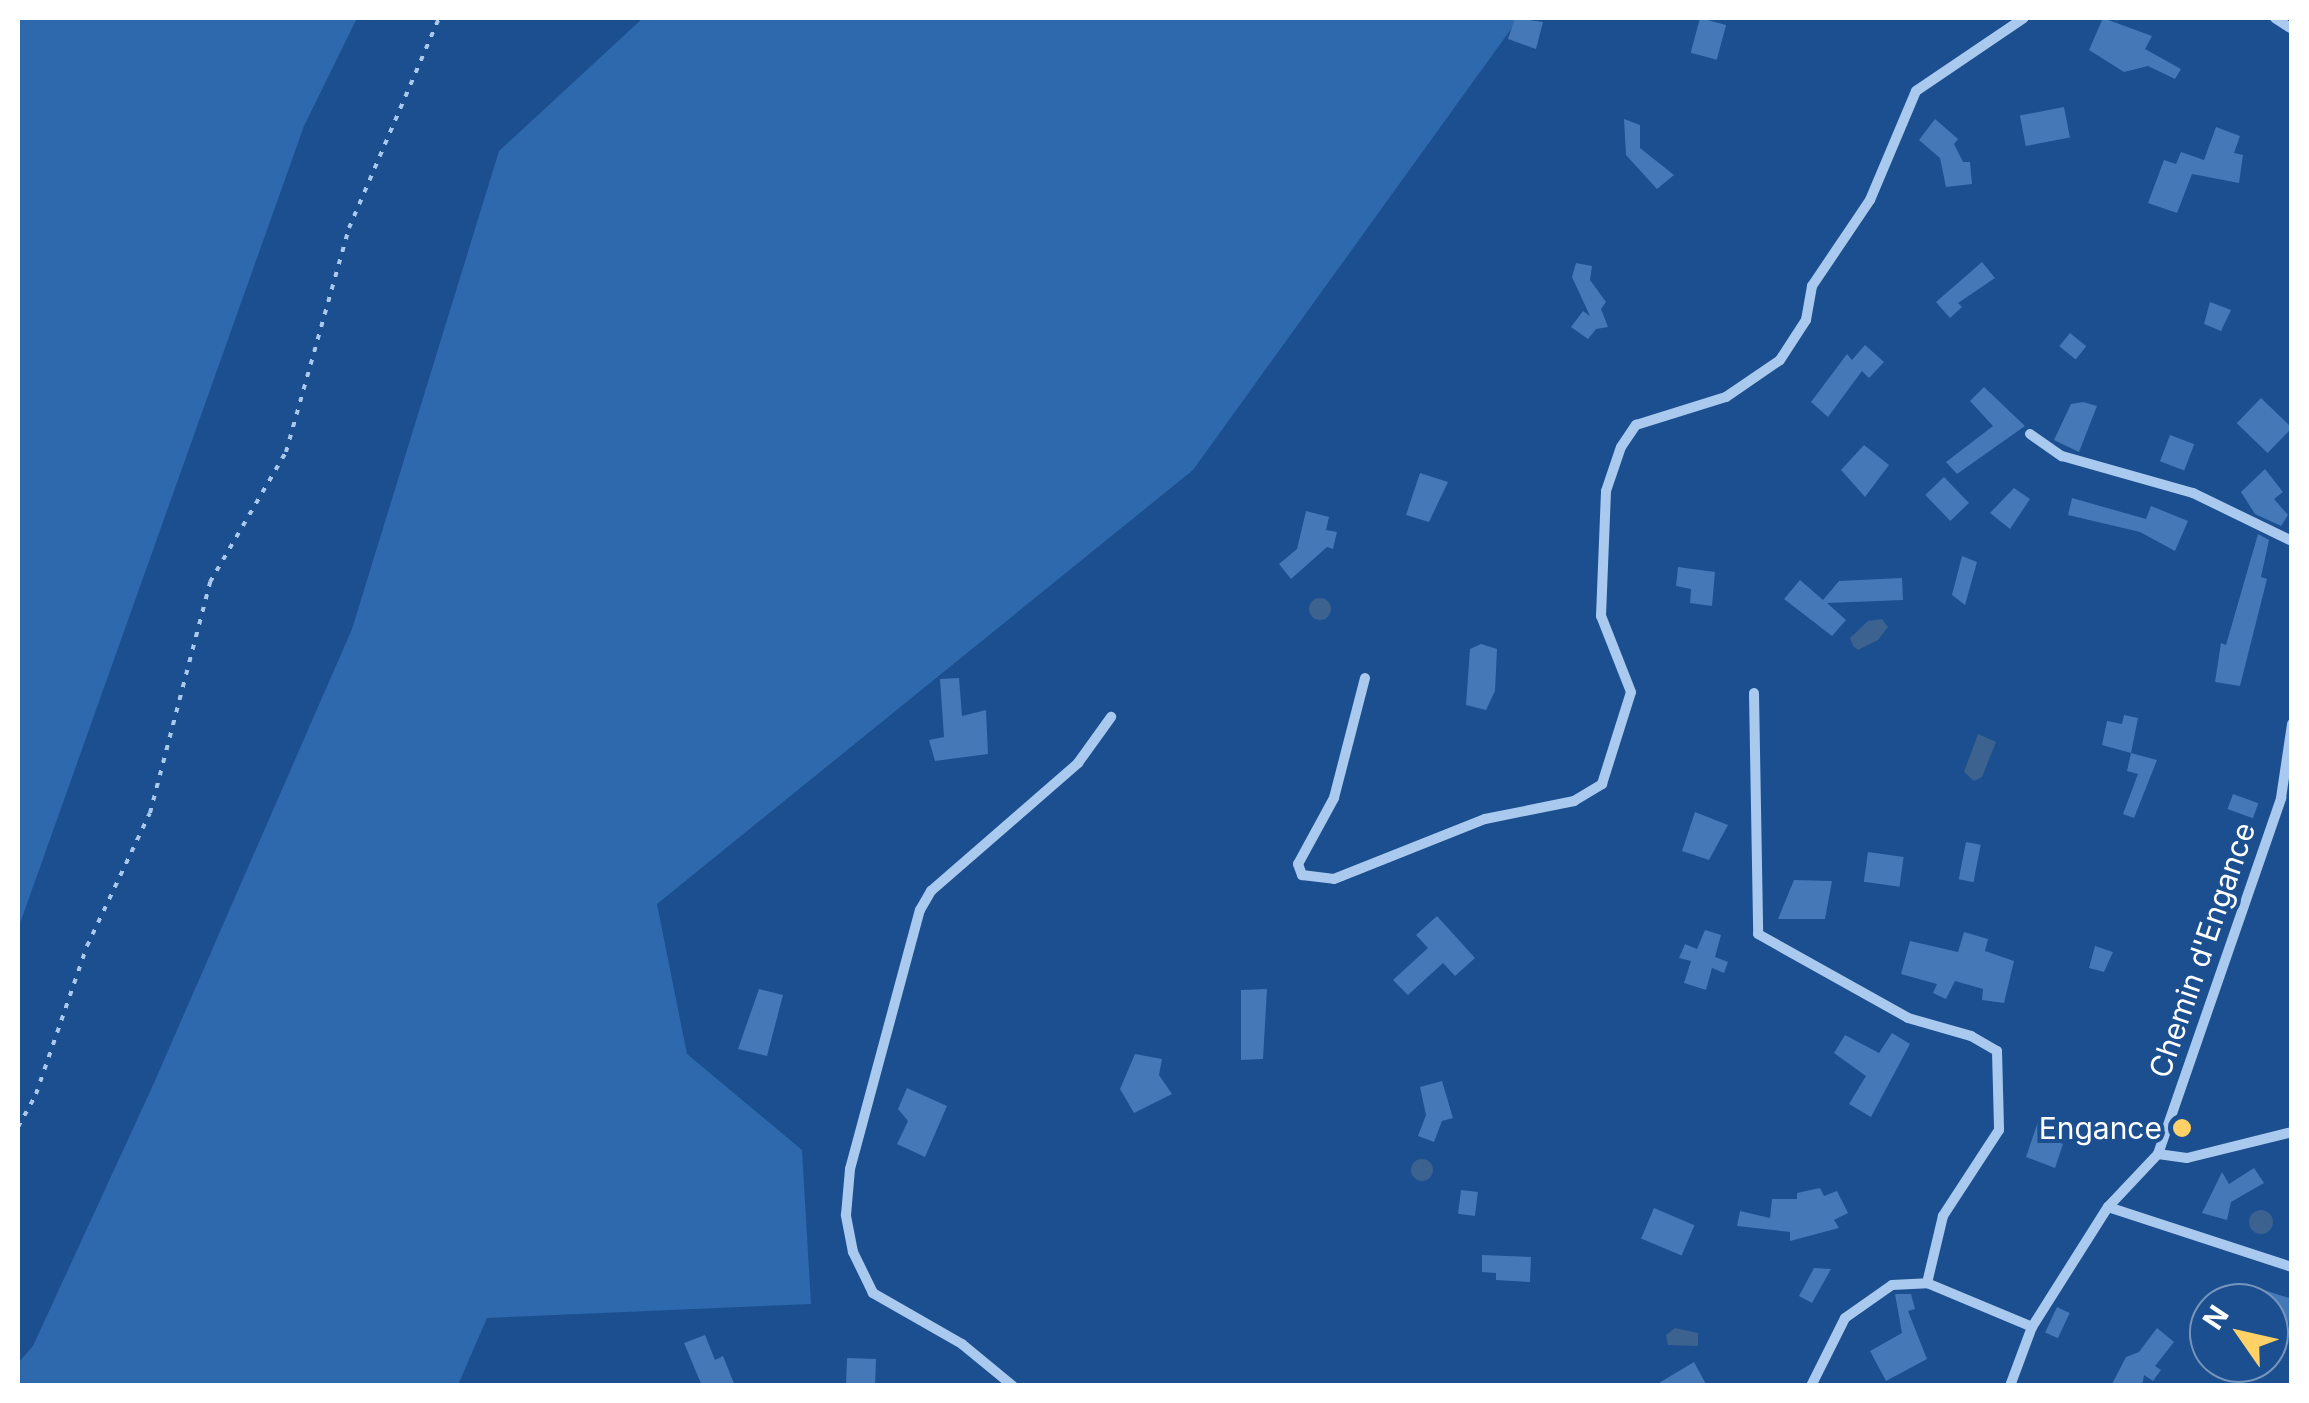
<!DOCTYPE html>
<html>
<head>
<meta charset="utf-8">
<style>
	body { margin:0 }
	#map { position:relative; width:2309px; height:1403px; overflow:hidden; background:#1b4f8f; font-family:Inter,sans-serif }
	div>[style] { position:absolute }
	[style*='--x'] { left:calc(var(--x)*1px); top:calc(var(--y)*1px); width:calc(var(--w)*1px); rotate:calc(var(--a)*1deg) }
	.green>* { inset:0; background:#2e69ad }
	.water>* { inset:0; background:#3c6290 }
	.round { border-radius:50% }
	.building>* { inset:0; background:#4478b7; transform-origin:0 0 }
	.path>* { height:4px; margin-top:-2px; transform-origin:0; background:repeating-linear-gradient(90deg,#a9c9ee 0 5px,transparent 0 13px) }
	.minor>* { height:10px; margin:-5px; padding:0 5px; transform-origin:5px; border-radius:5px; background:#a9c9ee }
	.dots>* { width:28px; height:28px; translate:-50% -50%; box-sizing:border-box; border:5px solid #1b4f8f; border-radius:50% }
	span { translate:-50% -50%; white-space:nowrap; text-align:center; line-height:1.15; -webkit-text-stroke:8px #1b4f8f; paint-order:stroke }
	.street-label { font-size:30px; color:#fff }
	.poi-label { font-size:30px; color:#fff }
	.right { translate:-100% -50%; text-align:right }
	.frame { position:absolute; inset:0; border:20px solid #fff; pointer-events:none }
	.north { position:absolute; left:2189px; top:1283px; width:100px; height:100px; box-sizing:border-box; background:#1b4f8f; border:2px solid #7695bc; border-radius:50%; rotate:304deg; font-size:28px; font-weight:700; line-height:40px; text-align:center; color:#fff }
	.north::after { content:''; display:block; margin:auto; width:35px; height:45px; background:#ffd166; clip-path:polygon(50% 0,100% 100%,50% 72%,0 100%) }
</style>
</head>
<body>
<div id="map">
	<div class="green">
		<div style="clip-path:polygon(18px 18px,357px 18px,304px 126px,18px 929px)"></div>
		<div style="clip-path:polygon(643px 18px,1519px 18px,1193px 470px,657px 904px,687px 1054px,802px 1150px,811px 1304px,487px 1318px,458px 1385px,18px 1386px,18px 1363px,33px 1346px,154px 1083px,352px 629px,499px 151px)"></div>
	</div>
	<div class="water">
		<div class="round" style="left:1309px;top:598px;width:22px;height:22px"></div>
		<div style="clip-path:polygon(1882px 619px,1888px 627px,1878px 640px,1858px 650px,1853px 646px,1850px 638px,1868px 621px)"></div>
		<div style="clip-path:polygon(1978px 734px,1996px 742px,1982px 777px,1974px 781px,1964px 772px)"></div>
		<div class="round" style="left:1411px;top:1159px;width:22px;height:22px"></div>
		<div class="round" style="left:2249px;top:1210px;width:24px;height:24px"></div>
		<div style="clip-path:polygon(1675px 1328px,1698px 1333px,1698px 1346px,1668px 1345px,1666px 1335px)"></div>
	</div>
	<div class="building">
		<div style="clip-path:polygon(1515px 18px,1543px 22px,1536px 49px,1508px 39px)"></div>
		<div style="left:1700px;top:18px;width:27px;height:36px;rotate:15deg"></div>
		<div style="clip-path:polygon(2103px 18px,2152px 36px,2145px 49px,2181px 69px,2175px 79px,2148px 66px,2124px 72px,2089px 50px)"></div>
		<div style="left:2064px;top:107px;width:31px;height:45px;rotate:79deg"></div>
		<div style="clip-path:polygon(1624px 119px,1640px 125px,1640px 148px,1674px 175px,1657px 189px,1626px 155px)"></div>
		<div style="clip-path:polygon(1935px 119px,1958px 139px,1954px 144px,1963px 162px,1970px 162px,1972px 184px,1946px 187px,1940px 158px,1919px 140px)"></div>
		<div style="clip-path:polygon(2216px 127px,2240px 136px,2234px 153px,2243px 155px,2239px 183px,2192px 174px,2177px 213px,2148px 203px,2164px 160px,2176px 164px,2181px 152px,2204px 160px)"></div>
		<div style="clip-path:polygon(1982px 262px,1995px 278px,1958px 303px,1962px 307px,1950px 318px,1936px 302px)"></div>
		<div style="clip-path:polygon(1576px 263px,1592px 266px,1590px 280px,1606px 302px,1601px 309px,1608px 327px,1596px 329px,1588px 339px,1571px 327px,1583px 311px,1590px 316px,1572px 277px)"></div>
		<div style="clip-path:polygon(2210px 302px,2231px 310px,2221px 331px,2204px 324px)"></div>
		<div style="left:2070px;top:333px;width:21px;height:17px;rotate:39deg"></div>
		<div style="clip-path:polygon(1865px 345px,1884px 362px,1869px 378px,1862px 371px,1828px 417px,1811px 402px,1847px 354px,1852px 360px)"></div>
		<div style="clip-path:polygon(1984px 387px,2025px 426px,1957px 474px,1946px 462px,1993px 426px,1970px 401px)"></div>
		<div style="left:2261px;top:398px;width:43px;height:35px;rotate:44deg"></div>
		<div style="clip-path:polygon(2083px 402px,2097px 406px,2079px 452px,2054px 440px,2071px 404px)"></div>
		<div style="left:2170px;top:435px;width:26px;height:28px;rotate:21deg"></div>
		<div style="clip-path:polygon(1864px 445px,1889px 465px,1865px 497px,1841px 470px)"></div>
		<div style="clip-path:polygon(2265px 469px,2283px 492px,2274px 499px,2288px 515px,2281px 526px,2255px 514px,2241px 492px)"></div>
		<div style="clip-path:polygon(1420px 473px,1448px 482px,1429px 522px,1406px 515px)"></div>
		<div style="left:1944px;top:477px;width:36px;height:26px;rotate:46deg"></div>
		<div style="clip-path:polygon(2014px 488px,2030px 499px,2010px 529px,1990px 513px)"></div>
		<div style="clip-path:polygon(2072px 498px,2146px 519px,2151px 506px,2188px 521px,2175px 551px,2140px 532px,2068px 515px)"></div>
		<div style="clip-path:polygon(1306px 511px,1329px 517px,1326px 530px,1337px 532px,1333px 549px,1327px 547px,1291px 579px,1279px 564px,1297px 549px)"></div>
		<div style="clip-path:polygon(2258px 534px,2269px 540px,2261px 577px,2267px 579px,2240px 686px,2215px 682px,2221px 643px,2226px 645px)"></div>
		<div style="clip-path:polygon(1962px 556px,1977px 562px,1965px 605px,1952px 595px)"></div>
		<div style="clip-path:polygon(1678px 567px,1715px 572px,1712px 606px,1690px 603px,1691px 589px,1676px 586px)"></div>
		<div style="clip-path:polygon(1902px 578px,1903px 600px,1827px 603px,1846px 620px,1832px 636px,1784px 599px,1800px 580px,1823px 600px,1839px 581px)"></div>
		<div style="clip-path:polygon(1481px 644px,1497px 649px,1495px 691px,1486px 710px,1466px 705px,1470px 649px)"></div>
		<div style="clip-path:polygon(959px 678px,962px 716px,986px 710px,988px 754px,935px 761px,929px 740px,944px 737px,940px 679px)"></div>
		<div style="clip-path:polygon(2124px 715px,2138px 718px,2131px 753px,2102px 745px,2107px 721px,2122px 724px)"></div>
		<div style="clip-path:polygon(2131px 753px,2157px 760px,2134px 818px,2123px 814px,2138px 774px,2127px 771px)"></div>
		<div style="left:2233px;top:794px;width:27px;height:16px;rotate:20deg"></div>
		<div style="clip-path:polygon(1695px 812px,1728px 825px,1709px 860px,1682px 851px)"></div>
		<div style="left:1966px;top:842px;width:15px;height:38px;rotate:11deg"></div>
		<div style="left:1868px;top:852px;width:36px;height:30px;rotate:8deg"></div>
		<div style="clip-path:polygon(1794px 880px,1832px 881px,1825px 919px,1778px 919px)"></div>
		<div style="clip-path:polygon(1437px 916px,1475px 958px,1455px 976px,1443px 963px,1408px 995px,1393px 980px,1428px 948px,1416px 935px)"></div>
		<div style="clip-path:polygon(1705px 930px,1721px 935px,1715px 957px,1728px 962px,1724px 973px,1712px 968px,1706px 990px,1684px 983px,1691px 961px,1679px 958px,1685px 944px,1697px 949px)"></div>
		<div style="clip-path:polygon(1964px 932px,1988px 939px,1985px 951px,2014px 961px,2004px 1003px,1982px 1000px,1983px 989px,1955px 981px,1946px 999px,1933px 993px,1937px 984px,1901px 974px,1910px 941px,1958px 952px)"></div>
		<div style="clip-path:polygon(2095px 946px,2113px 952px,2104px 972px,2089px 968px)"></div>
		<div style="clip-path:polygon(759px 989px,783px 995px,767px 1056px,738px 1049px)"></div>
		<div style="clip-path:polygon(1267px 989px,1263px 1059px,1241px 1060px,1241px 990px)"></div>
		<div style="clip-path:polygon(1892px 1033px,1910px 1044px,1871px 1117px,1849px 1104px,1866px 1076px,1834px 1053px,1845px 1035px,1879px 1053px)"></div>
		<div style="clip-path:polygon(1135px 1054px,1162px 1059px,1159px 1075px,1172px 1094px,1134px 1113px,1120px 1089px)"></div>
		<div style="clip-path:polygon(1442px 1081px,1453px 1118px,1442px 1121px,1434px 1142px,1418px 1136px,1426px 1115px,1420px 1087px)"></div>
		<div style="clip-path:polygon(907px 1088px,947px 1106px,925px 1157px,897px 1144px,908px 1121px,898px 1109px)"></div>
		<div style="clip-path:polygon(2041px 1113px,2059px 1121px,2053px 1140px,2063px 1144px,2055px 1168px,2026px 1157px)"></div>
		<div style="clip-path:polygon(2254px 1168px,2264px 1183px,2231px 1202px,2227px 1220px,2202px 1213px,2222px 1172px,2229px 1184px)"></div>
		<div style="clip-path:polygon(1820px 1188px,1824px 1196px,1837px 1191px,1848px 1213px,1834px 1220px,1839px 1228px,1790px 1241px,1790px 1232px,1737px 1226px,1740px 1211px,1770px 1218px,1772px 1199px,1797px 1199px,1797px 1193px)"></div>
		<div style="left:1461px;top:1190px;width:17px;height:24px;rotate:7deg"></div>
		<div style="left:1654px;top:1208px;width:44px;height:33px;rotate:23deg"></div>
		<div style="clip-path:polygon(1482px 1255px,1531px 1257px,1530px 1282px,1496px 1280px,1496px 1273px,1482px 1272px)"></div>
		<div style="clip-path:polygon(1814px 1268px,1831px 1269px,1812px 1303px,1799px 1296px)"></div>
		<div style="clip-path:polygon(2255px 1287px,2292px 1299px,2286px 1339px,2269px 1332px,2269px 1303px,2248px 1303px)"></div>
		<div style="clip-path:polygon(1895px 1294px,1911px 1294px,1915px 1309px,1908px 1311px,1927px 1359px,1886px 1381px,1870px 1351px,1902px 1333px)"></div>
		<div style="left:2057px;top:1307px;width:14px;height:28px;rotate:25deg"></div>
		<div style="clip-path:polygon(2157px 1328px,2174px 1342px,2155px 1366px,2161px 1370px,2153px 1381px,2144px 1375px,2142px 1386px,2111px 1386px,2126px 1357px,2139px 1352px)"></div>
		<div style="clip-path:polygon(705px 1335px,715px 1360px,723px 1356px,735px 1386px,702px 1386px,684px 1343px)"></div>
		<div style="left:847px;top:1358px;width:29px;height:28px;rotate:2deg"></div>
		<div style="clip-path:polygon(1694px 1362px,1707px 1386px,1654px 1386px)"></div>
	</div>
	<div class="path">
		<div style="--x:18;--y:1127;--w:38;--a:-61"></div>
		<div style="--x:36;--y:1094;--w:157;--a:-71"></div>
		<div style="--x:87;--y:946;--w:147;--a:-64.7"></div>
		<div style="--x:150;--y:813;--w:239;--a:-75.4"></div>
		<div style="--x:210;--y:582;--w:151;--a:-59.7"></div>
		<div style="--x:286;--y:452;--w:233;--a:-74.3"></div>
		<div style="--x:349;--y:228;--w:228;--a:-66.8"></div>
	</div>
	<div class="minor">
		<div style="--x:2275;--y:18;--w:20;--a:33"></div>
		<div style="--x:2030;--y:434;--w:39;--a:35"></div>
		<div style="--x:2062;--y:456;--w:136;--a:15.8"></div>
		<div style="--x:2193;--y:493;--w:110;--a:25.9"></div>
		<div style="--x:1365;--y:678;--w:124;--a:104.5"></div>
		<div style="--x:1334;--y:798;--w:75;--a:118.6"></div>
		<div style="--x:1298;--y:864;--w:12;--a:70"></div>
		<div style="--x:1302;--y:875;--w:32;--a:7"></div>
		<div style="--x:1334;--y:879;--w:162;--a:-21.7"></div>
		<div style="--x:1485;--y:819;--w:91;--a:-11.4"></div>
		<div style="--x:1574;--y:801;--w:33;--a:-31"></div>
		<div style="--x:1602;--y:784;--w:96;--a:-72.5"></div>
		<div style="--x:1631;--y:692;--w:82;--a:-111.5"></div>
		<div style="--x:1601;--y:616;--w:125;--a:-87.7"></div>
		<div style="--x:1606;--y:491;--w:46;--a:-71.2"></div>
		<div style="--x:1621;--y:447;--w:27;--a:-56"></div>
		<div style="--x:1636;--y:425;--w:94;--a:-17.3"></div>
		<div style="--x:1726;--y:397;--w:65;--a:-34.4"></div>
		<div style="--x:1780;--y:360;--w:48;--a:-57"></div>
		<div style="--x:1806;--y:320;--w:35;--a:-80"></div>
		<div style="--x:1812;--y:286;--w:104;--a:-56"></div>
		<div style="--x:1870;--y:200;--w:118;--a:-67.1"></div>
		<div style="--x:1916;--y:91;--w:130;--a:-34.1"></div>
		<div style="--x:1754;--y:693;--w:241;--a:89"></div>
		<div style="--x:1758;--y:934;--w:172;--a:29.2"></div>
		<div style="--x:1908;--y:1018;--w:66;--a:15.9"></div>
		<div style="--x:1971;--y:1036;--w:30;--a:30"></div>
		<div style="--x:1997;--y:1051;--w:79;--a:88.5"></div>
		<div style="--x:1999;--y:1130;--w:103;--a:123.1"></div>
		<div style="--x:1943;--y:1216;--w:69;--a:103.4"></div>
		<div style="--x:2158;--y:1154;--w:29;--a:8"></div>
		<div style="--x:2187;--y:1158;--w:108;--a:-13.9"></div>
		<div style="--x:2108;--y:1207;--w:194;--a:18.1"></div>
		<div style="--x:1013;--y:1386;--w:66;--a:-140.5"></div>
		<div style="--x:962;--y:1344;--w:103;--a:-150.2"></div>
		<div style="--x:873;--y:1293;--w:46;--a:-116"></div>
		<div style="--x:853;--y:1252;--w:38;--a:-101"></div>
		<div style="--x:846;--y:1215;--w:46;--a:-85"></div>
		<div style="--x:850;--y:1169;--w:268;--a:-74.9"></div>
		<div style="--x:920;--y:910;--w:22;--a:-60"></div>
		<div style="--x:931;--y:891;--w:195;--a:-41"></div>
		<div style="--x:1078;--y:763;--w:57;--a:-54.3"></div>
		<div style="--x:1811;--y:1386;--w:76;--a:-63.4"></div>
		<div style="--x:1845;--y:1318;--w:57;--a:-35.1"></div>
		<div style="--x:1892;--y:1285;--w:35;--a:-3"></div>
		<div style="--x:1927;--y:1283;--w:114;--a:22.7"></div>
		<div style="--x:2010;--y:1386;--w:63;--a:-69.6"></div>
		<div style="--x:2032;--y:1327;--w:142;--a:-57.7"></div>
		<div style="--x:2108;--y:1207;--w:73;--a:-46.7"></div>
		<div style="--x:2158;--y:1154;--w:377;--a:-70.9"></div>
		<div style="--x:2281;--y:798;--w:75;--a:-81.5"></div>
	</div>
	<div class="dots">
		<div style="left:2182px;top:1128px;background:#ffd166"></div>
	</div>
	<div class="street-label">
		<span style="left:2202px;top:950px;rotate:-71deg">Chemin d'Engance</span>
	</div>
	<div class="poi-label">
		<span class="right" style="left:2162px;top:1128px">Engance</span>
	</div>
	<div class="frame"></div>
	<div class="north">N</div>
</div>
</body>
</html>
